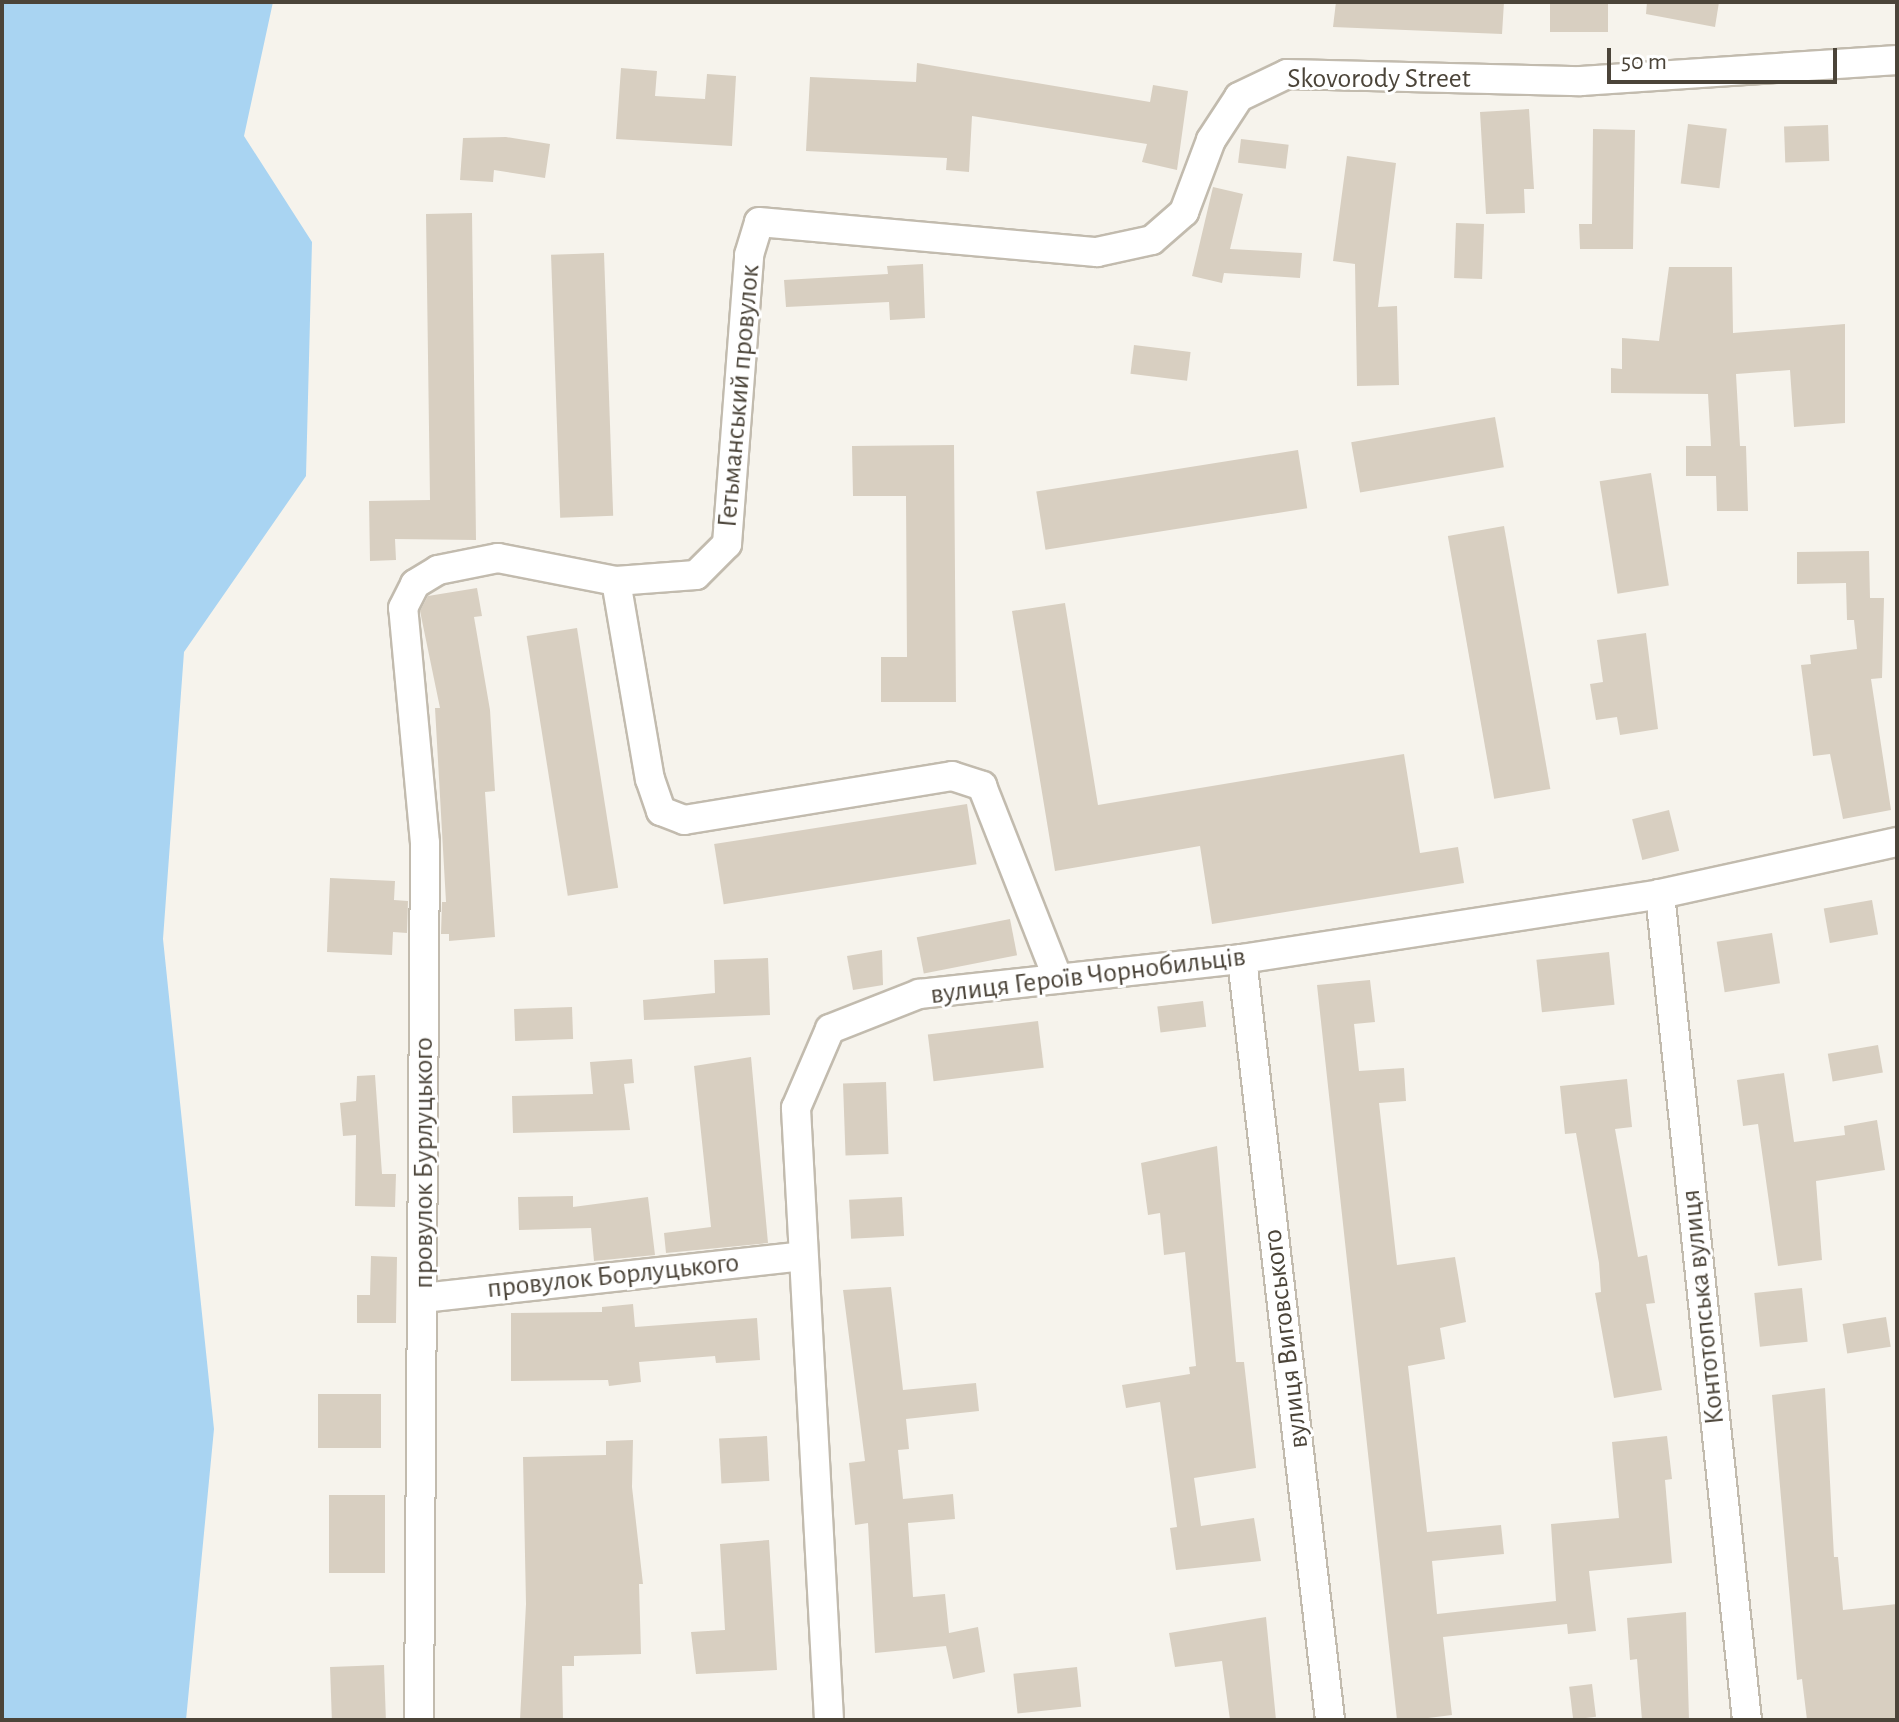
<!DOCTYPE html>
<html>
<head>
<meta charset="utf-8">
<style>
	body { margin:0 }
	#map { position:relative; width:1899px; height:1722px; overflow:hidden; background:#f6f3ec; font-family:"Alegreya Sans",sans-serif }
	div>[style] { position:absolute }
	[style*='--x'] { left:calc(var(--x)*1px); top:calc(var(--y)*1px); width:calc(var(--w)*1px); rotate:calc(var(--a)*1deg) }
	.water>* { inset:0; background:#a9d4f2 }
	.building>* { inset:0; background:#d8cfc1; transform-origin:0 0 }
	.roads { filter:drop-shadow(2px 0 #c2bbae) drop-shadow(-2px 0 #c2bbae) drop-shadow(0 2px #c2bbae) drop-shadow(0 -2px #c2bbae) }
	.minor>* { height:28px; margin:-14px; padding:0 14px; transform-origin:14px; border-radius:14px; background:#fff }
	span { translate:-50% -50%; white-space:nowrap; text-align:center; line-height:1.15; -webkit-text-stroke:6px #fff; paint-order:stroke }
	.street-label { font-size:28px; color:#4b4439 }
	.frame { position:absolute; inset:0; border:4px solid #4b4439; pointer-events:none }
	.scale { position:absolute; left:1607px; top:48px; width:230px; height:36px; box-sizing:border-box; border:4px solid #4b4439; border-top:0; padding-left:10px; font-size:24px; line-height:28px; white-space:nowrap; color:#4b4439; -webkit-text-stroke:6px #fff; paint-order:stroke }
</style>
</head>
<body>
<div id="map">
	<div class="water">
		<div style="clip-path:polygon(2px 2px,273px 2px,244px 136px,312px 242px,306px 476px,184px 652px,163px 939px,214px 1429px,186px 1720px,2px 1720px)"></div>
	</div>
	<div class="building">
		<div style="clip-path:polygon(1336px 2px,1504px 2px,1502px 34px,1333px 27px)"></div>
		<div style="left:1550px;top:2px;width:58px;height:30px"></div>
		<div style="clip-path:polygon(1647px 2px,1719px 2px,1715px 27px,1646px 14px)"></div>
		<div style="clip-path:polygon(917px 63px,1150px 102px,1153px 85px,1188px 91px,1177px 170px,1142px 162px,1147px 144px,972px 116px,969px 172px,946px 170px,947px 158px,806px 151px,810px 77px,916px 82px)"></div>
		<div style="clip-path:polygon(621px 68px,657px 71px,655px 96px,705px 99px,707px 74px,736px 76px,732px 146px,616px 139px)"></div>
		<div style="clip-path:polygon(1529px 109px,1534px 189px,1524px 189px,1525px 213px,1486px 214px,1480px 112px)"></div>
		<div style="left:1688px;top:124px;width:39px;height:60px;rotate:7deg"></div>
		<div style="left:1828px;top:125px;width:36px;height:44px;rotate:88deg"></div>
		<div style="clip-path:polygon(1593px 129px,1635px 130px,1633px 249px,1580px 249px,1579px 224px,1592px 224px)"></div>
		<div style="clip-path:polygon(506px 137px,550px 144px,545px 178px,494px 170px,493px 182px,460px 180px,463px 138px)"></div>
		<div style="left:1241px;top:139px;width:48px;height:24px;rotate:7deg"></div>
		<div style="clip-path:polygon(1347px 156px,1396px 163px,1378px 307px,1397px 306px,1399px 385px,1357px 386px,1355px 264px,1333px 261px)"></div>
		<div style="clip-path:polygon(1213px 187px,1243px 194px,1230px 249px,1302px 253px,1300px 278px,1224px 273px,1222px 283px,1192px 276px)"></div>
		<div style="clip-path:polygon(472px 213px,476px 540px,395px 539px,396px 560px,370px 561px,369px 501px,430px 500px,426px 214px)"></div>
		<div style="left:1456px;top:223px;width:28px;height:55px;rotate:2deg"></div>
		<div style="left:604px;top:253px;width:263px;height:53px;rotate:88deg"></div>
		<div style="clip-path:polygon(923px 264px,925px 318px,890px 320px,889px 302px,786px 307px,784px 280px,888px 274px,887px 266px)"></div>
		<div style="clip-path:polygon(1669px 267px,1732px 267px,1733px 333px,1845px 324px,1845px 423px,1794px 427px,1790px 370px,1736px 374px,1740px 446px,1746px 446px,1748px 511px,1717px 511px,1716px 476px,1686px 476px,1686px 446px,1711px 446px,1708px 394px,1611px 393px,1611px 368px,1622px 369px,1622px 338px,1659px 341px)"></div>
		<div style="left:1134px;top:345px;width:57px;height:29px;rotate:7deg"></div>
		<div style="left:1495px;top:417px;width:51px;height:146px;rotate:80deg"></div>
		<div style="clip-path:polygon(954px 445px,956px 702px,881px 702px,881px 657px,907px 657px,906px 496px,853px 496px,852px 446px)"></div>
		<div style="left:1298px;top:450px;width:59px;height:265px;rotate:81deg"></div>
		<div style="left:1651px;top:473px;width:114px;height:52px;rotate:81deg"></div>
		<div style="left:1504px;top:526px;width:267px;height:57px;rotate:80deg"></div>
		<div style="clip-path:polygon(1869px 551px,1870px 598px,1884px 598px,1882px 678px,1871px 679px,1891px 810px,1843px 819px,1830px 754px,1813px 756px,1801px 665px,1811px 664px,1810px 655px,1857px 649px,1854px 620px,1847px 620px,1846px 583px,1797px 584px,1797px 552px)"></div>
		<div style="clip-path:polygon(477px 588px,482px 616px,474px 617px,490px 710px,495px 791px,485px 792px,495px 937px,449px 941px,449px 934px,441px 934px,442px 902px,446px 902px,435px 708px,440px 708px,420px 611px,428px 596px)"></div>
		<div style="clip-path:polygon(1065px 603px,1098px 805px,1404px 754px,1420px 853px,1458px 847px,1464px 883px,1212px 924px,1200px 846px,1055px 871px,1012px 611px)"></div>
		<div style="left:577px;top:628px;width:263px;height:51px;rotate:81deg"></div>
		<div style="clip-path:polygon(1646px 633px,1658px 729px,1620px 735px,1617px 717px,1596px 720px,1590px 684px,1603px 682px,1597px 640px)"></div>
		<div style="left:967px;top:804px;width:61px;height:256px;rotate:81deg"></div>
		<div style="left:1669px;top:810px;width:42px;height:38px;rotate:76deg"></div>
		<div style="clip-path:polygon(330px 878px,395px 881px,394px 900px,408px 901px,407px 933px,393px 932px,392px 955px,327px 952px)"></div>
		<div style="left:1872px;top:900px;width:35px;height:49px;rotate:80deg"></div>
		<div style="left:1010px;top:919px;width:37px;height:95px;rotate:79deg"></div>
		<div style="left:1772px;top:933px;width:51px;height:56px;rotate:81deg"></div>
		<div style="clip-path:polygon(882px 950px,883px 985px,853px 990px,847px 956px)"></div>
		<div style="left:1609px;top:952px;width:53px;height:73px;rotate:84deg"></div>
		<div style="clip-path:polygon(768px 958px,770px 1015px,644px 1020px,643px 1000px,715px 993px,714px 960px)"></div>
		<div style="clip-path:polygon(1370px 980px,1375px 1022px,1354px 1024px,1359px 1071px,1404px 1068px,1406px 1101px,1379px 1103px,1397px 1265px,1455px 1257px,1466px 1322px,1440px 1328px,1445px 1359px,1408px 1366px,1427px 1532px,1501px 1525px,1504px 1554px,1432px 1561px,1437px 1614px,1556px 1601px,1551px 1524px,1619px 1518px,1612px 1442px,1667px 1436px,1672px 1479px,1665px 1480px,1672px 1563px,1589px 1571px,1596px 1631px,1568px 1634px,1567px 1624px,1443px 1637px,1452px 1715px,1412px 1720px,1397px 1720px,1317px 985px)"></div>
		<div style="left:1203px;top:1001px;width:26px;height:46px;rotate:83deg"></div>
		<div style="left:572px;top:1007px;width:32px;height:58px;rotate:88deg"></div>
		<div style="left:1038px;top:1021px;width:47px;height:111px;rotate:83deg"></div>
		<div style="left:1878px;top:1045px;width:28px;height:51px;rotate:80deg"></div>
		<div style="clip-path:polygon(751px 1057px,768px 1243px,666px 1253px,664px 1233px,711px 1227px,694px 1066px)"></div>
		<div style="clip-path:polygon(632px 1059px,634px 1083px,624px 1084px,630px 1130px,513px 1133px,512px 1096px,593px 1094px,590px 1062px)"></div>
		<div style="clip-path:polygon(1784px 1073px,1794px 1142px,1845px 1135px,1844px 1126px,1877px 1120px,1885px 1170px,1816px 1181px,1822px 1260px,1778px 1266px,1758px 1124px,1743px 1126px,1737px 1080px)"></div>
		<div style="clip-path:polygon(375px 1075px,382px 1174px,396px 1174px,395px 1207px,355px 1206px,356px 1135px,343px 1136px,340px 1103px,356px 1101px,357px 1076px)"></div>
		<div style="clip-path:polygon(1627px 1079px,1632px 1127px,1615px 1129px,1638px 1257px,1647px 1255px,1655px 1303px,1646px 1304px,1662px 1390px,1614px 1398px,1595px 1293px,1601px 1292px,1599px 1263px,1576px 1133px,1565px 1134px,1560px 1086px)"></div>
		<div style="left:886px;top:1082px;width:72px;height:43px;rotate:88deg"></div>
		<div style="clip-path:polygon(1217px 1146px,1236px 1362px,1244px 1362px,1256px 1468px,1194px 1478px,1201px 1526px,1254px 1518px,1261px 1561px,1176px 1570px,1170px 1528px,1177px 1527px,1160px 1402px,1126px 1408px,1122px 1385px,1190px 1374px,1189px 1367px,1196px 1366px,1185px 1252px,1164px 1255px,1160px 1213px,1148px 1215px,1141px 1163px)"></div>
		<div style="clip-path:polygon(573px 1196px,573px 1207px,648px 1197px,655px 1255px,594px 1261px,591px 1228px,519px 1230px,518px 1197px)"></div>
		<div style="left:902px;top:1197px;width:39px;height:53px;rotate:87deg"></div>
		<div style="clip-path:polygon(371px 1256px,397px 1257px,396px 1323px,357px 1323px,357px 1295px,370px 1295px)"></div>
		<div style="clip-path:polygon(891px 1287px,903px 1390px,976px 1383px,979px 1411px,906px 1419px,909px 1449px,898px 1450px,903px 1499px,953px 1494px,955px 1519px,908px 1523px,913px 1597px,945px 1594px,949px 1633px,978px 1627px,985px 1672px,953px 1679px,946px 1646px,875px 1653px,868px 1523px,855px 1525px,849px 1463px,865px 1461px,843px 1290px)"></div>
		<div style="left:1802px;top:1288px;width:54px;height:48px;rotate:84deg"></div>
		<div style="clip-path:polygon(633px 1304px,635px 1327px,757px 1318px,760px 1360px,716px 1363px,715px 1356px,639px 1362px,641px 1382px,609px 1386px,608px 1380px,511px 1381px,511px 1313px,602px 1312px,602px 1307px)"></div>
		<div style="left:1886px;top:1317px;width:30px;height:44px;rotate:81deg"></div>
		<div style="clip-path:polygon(1825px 1388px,1834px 1557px,1838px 1557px,1843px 1610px,1897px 1604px,1897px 1720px,1807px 1720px,1802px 1679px,1797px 1680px,1772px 1395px)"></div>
		<div style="left:318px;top:1394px;width:63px;height:54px"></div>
		<div style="left:767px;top:1436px;width:45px;height:48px;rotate:87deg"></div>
		<div style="clip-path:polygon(633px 1440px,632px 1487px,643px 1584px,639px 1584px,641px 1654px,574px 1656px,574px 1666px,562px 1666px,563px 1720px,520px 1720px,526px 1604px,523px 1457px,606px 1455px,606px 1441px)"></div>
		<div style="left:329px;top:1495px;width:56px;height:78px"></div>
		<div style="clip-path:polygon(769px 1540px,777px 1670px,696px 1674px,691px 1632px,725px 1630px,720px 1544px)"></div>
		<div style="clip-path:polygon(1686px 1612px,1689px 1720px,1642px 1720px,1637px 1659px,1630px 1660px,1627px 1618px)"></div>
		<div style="clip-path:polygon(1266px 1617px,1276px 1720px,1230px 1720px,1222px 1661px,1175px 1667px,1169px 1633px)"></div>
		<div style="left:384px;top:1665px;width:55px;height:54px;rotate:88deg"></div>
		<div style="left:1077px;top:1667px;width:40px;height:64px;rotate:84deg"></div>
		<div style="left:1592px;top:1684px;width:33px;height:23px;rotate:83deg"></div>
	</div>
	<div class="roads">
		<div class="minor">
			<div style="--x:616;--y:581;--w:201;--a:80.3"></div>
			<div style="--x:650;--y:779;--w:34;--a:71"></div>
			<div style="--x:661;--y:811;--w:25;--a:21"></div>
			<div style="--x:684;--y:820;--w:272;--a:-9.3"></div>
			<div style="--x:952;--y:776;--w:32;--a:18"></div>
			<div style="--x:982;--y:786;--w:207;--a:68.5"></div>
			<div style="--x:1660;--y:894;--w:831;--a:83.99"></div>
			<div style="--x:1242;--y:959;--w:766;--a:83.4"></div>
			<div style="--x:423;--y:1298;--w:382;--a:-6.3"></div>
			<div style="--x:419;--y:1720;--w:877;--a:-89.61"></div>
			<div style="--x:425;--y:843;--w:236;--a:-95.3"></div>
			<div style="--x:403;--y:608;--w:27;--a:-63"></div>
			<div style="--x:415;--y:584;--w:27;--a:-31"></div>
			<div style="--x:438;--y:570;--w:61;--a:-11.3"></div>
			<div style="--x:498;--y:558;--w:120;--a:11"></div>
			<div style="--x:616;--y:581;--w:80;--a:-4.3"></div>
			<div style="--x:696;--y:575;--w:44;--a:-45"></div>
			<div style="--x:727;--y:544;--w:290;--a:-85.6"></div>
			<div style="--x:749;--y:255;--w:34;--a:-73"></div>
			<div style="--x:759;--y:222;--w:339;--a:5.1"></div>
			<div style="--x:1097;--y:252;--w:56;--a:-12.3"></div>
			<div style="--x:1152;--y:240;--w:43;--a:-41.2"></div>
			<div style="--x:1184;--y:212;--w:77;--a:-69.4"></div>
			<div style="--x:1211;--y:140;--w:51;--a:-56.9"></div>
			<div style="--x:1239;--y:97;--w:53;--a:-25.6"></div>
			<div style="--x:1287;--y:74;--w:294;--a:1.4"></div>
			<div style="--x:1581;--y:81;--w:317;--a:-3.8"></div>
			<div style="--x:829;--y:1720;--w:613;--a:-93.09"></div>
			<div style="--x:796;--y:1108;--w:86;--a:-66.7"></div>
			<div style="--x:830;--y:1029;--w:96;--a:-21.5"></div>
			<div style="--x:919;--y:994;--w:325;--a:-6.2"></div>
			<div style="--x:1242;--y:959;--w:423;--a:-8.8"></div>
			<div style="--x:1660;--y:894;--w:243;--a:-12.4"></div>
		</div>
	</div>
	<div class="street-label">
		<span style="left:1379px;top:79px">Skovorody Street</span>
		<span style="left:739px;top:396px;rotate:-85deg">Гетьманський провулок</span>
		<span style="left:1088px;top:976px;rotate:-7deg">вулиця Героїв Чорнобильців</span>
		<span style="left:424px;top:1163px;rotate:-90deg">провулок Бурлуцького</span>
		<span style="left:613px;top:1276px;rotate:-6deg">провулок Борлуцького</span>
		<span style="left:1703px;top:1307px;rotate:-96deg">Контотопська вулиця</span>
		<span style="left:1286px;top:1339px;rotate:-97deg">вулиця Виговського</span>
	</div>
	<div class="frame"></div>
	<div class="scale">50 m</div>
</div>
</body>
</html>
